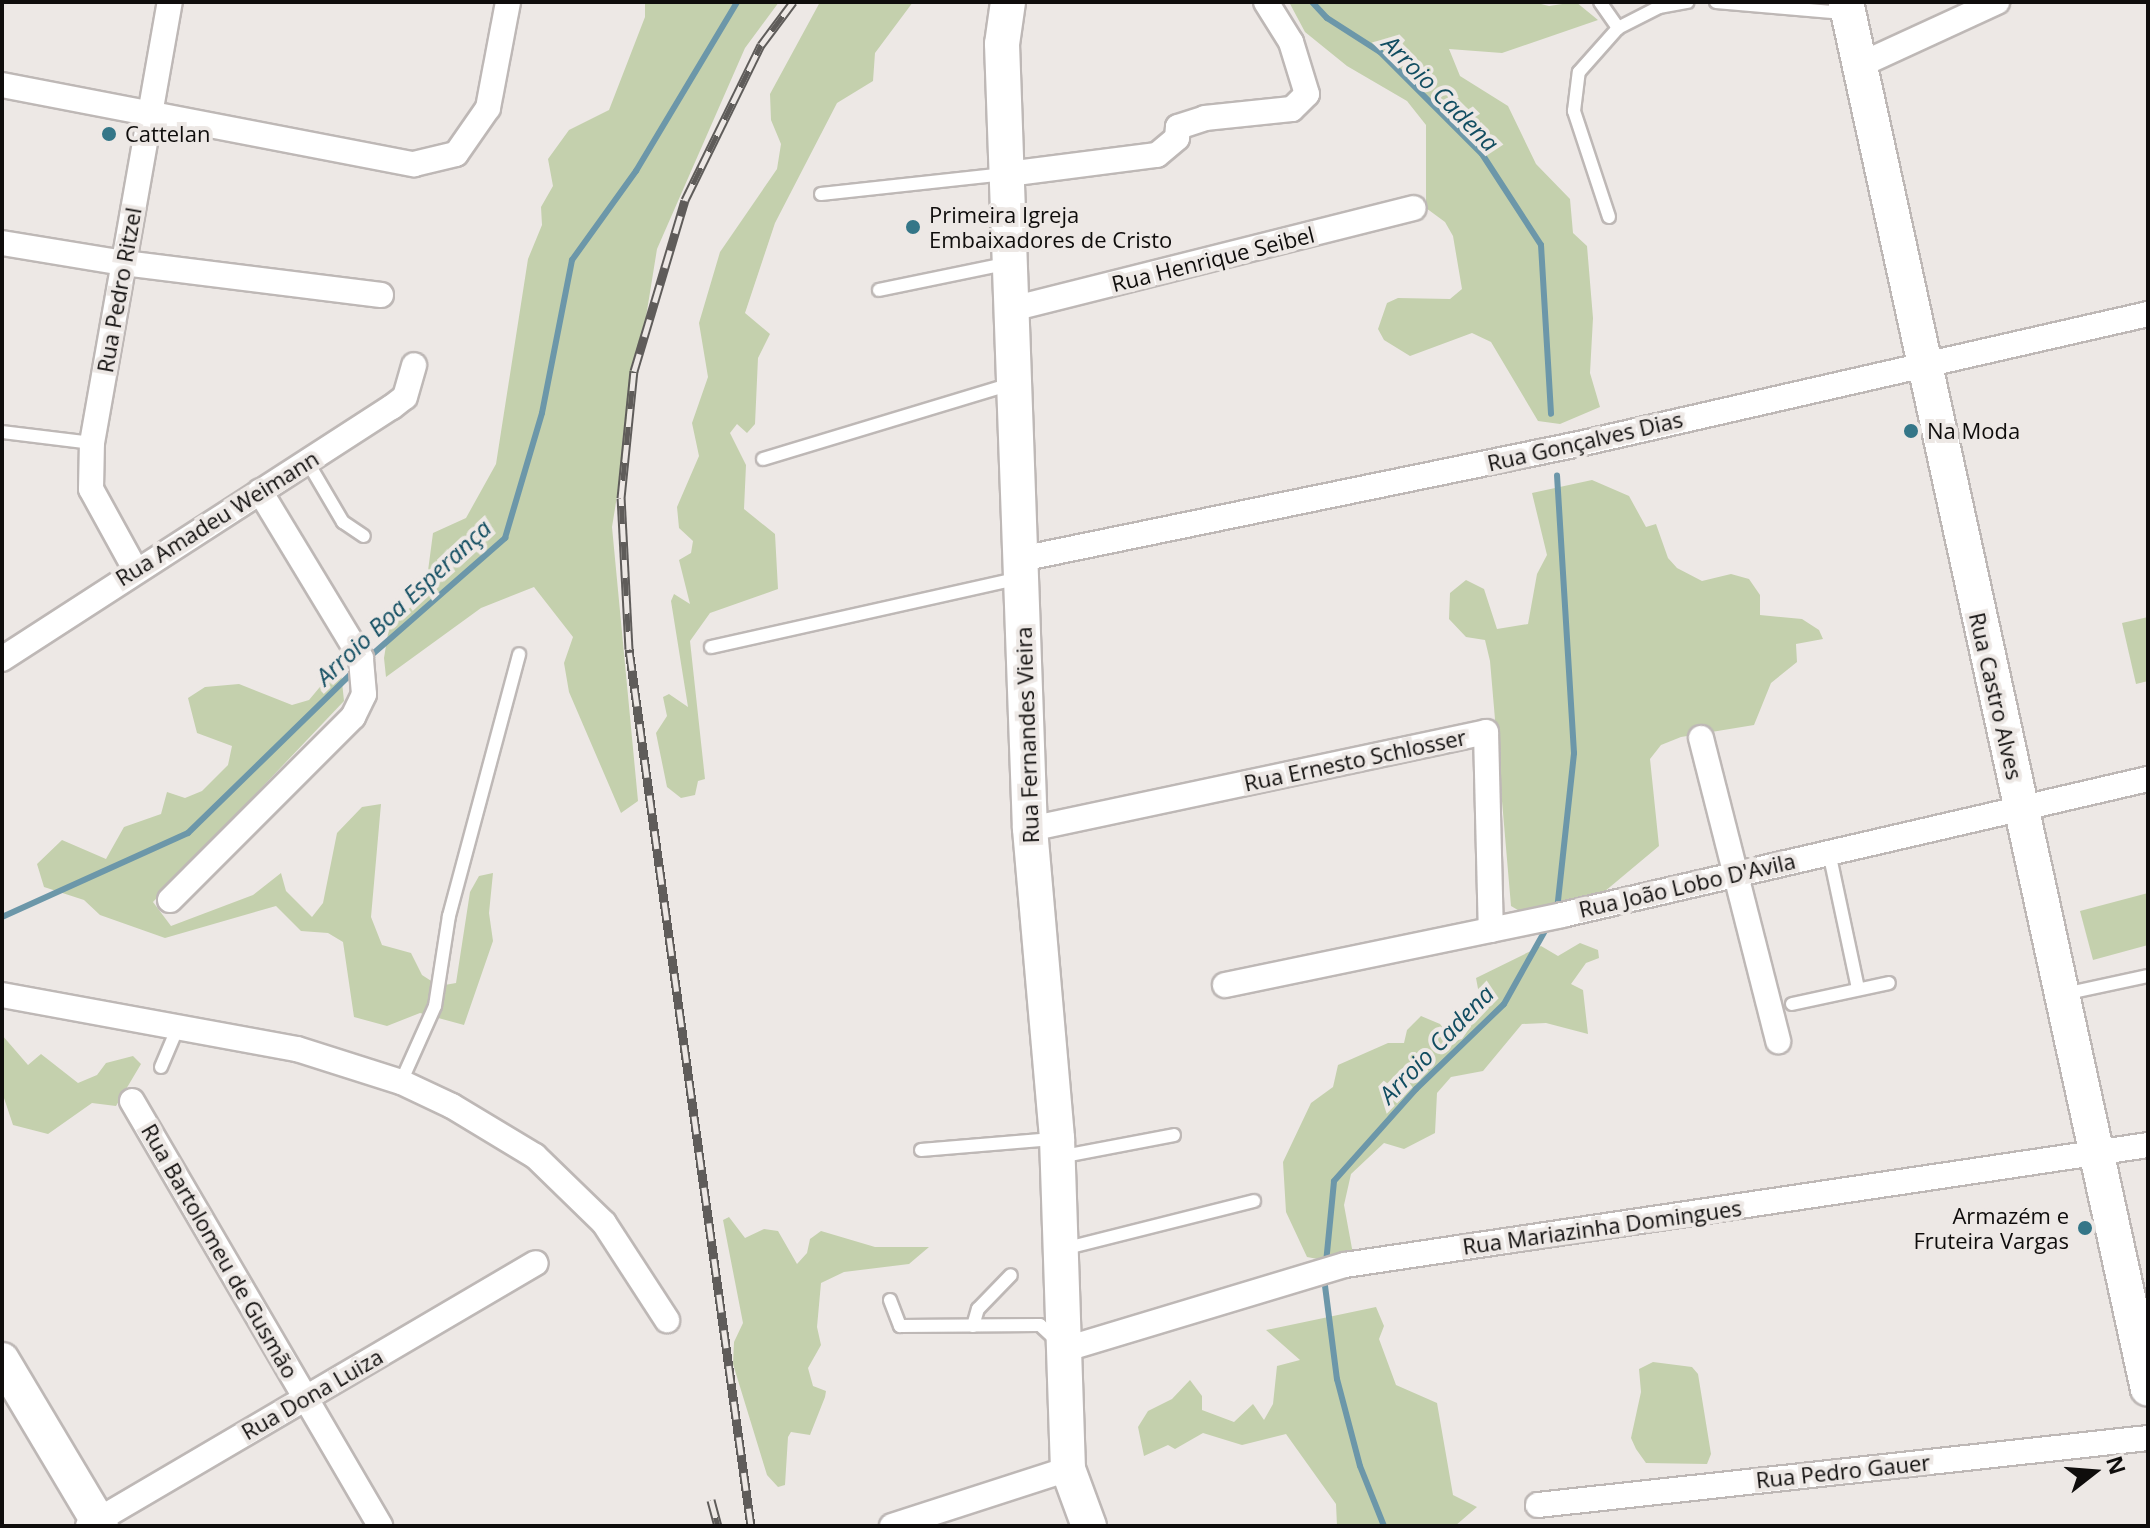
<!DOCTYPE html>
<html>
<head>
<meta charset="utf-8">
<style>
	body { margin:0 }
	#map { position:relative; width:2150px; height:1528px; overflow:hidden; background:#ede8e5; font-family:"Open Sans",sans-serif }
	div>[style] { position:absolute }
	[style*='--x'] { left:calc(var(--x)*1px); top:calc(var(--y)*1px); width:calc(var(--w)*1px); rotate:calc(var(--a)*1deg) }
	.green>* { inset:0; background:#c4d0ad }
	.stream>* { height:6px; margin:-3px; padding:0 3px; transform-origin:3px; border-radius:3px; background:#6c97a9 }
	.roads { filter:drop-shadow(2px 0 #beb8b6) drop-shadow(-2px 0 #beb8b6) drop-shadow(0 2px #beb8b6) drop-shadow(0 -2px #beb8b6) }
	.lane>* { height:12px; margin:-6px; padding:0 6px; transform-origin:6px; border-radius:6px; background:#fff }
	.street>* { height:24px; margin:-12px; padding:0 12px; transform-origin:12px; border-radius:12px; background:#fff }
	.secondary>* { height:34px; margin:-17px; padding:0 17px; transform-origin:17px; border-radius:17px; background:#fff }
	.rail>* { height:9px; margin-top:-4.5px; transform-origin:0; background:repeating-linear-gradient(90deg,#ede8e5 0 18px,#5f5c5a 0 36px); box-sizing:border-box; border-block:2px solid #5f5c5a }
	.dots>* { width:22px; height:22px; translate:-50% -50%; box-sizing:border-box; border:4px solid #ede8e5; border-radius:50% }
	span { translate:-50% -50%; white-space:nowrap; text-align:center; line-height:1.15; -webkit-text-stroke:8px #ede8e5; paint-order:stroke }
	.poi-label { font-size:22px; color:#0f0d0c }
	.left { translate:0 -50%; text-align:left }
	.right { translate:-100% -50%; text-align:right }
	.street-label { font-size:22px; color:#0f0d0c }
	.water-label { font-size:24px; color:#114d61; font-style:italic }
	.frame { position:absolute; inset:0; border:4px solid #0f0d0c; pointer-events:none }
	.north { position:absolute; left:2054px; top:1432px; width:80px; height:80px; -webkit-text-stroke:6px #ede8e5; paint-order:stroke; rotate:73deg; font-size:22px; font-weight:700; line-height:32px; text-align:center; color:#0f0d0c }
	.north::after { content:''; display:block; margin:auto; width:28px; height:36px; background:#0f0d0c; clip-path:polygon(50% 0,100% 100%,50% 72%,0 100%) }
</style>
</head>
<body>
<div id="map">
	<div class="green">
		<div style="clip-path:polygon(645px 2px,779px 2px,745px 48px,657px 249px,612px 527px,638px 801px,621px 813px,569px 692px,564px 663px,573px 637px,534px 587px,481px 608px,386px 677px,384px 658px,390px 621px,419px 602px,426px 586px,433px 533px,466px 518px,496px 464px,528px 259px,542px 225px,541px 207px,553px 186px,548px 159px,569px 130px,609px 110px,645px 17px)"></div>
		<div style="clip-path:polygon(820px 2px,913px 2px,875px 53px,873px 81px,837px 103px,775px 223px,745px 313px,770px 334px,758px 358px,755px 424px,747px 433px,737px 424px,730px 433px,746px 465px,744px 509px,775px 534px,778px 589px,710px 613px,690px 641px,705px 779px,698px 781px,695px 795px,681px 798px,667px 787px,656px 733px,667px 716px,663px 697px,669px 694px,688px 707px,671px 601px,674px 594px,690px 604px,679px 560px,691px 553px,693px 541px,679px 528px,677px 507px,699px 456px,692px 423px,708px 377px,699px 323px,720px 252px,777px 169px,781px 144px,771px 120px,770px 94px)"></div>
		<div style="clip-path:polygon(1289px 2px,1533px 2px,1549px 6px,1576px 2px,1598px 20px,1502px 53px,1449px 49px,1460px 76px,1508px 106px,1536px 164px,1570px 199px,1573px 233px,1587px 246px,1593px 318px,1590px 373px,1600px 407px,1560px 424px,1538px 421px,1491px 342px,1472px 333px,1410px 356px,1384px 340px,1378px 329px,1387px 303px,1398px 298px,1450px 299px,1462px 289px,1453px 236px,1445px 222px,1426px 208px,1426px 125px,1407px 101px,1347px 66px,1305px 32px)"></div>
		<div style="clip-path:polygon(1592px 480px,1629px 496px,1646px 527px,1656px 524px,1668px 558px,1677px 568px,1702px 581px,1731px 574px,1749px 579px,1760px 595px,1760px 615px,1802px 619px,1819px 630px,1823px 639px,1796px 644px,1797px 662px,1771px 683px,1754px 725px,1681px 737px,1661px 745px,1650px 759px,1659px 846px,1592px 902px,1523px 913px,1511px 906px,1490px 661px,1485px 640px,1466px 637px,1449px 619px,1450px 593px,1466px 580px,1484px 589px,1497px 629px,1528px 624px,1537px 574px,1547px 555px,1532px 493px)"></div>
		<div style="clip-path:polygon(2148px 617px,2148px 681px,2136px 684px,2122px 623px)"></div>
		<div style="clip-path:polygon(340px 663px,344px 701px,153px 902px,171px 926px,253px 895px,281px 873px,286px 891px,312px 917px,323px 903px,337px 833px,362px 807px,381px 804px,371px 917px,382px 945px,411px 953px,422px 975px,439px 986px,456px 983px,470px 892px,479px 876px,493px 873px,489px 913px,493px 941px,464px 1025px,420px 1013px,387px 1026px,354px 1017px,343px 942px,328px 933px,301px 931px,276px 906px,165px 938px,100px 915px,84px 900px,44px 887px,37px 864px,62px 840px,106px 859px,124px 827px,161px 814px,167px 792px,185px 798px,202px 791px,228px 765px,232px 746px,197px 733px,188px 698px,205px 687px,239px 684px,292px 705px,309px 700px)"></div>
		<div style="clip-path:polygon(2148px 893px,2148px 945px,2093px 960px,2080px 911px)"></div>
		<div style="clip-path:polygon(1580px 943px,1598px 950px,1599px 958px,1586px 963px,1571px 984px,1583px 990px,1588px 1034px,1546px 1023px,1522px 1024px,1483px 1071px,1451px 1077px,1437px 1093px,1435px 1133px,1404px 1149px,1384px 1143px,1351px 1174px,1344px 1205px,1353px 1254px,1334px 1262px,1307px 1257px,1286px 1212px,1283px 1162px,1311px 1103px,1333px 1087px,1338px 1065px,1388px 1043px,1404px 1043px,1407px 1030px,1421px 1016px,1440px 1024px,1454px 1041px,1462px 1039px,1482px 1010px,1476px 978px,1541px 946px,1558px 956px)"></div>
		<div style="clip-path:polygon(2px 1035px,28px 1065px,41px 1054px,78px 1083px,97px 1075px,106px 1063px,133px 1056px,141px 1064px,116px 1106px,92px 1103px,48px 1134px,13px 1125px,2px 1092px)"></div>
		<div style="clip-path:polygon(729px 1217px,745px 1238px,764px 1229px,778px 1231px,797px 1264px,807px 1253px,810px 1239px,821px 1231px,875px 1247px,929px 1247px,909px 1264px,844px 1272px,821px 1283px,817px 1327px,821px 1345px,808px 1368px,813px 1386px,826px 1391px,825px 1397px,810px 1435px,791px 1432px,788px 1437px,785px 1485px,778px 1487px,767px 1475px,733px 1364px,734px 1342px,743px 1323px,723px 1220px)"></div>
		<div style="clip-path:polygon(1376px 1307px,1384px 1326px,1379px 1339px,1396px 1385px,1437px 1403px,1453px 1495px,1477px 1507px,1455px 1526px,1337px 1526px,1336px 1504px,1286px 1434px,1242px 1445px,1203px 1433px,1175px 1449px,1168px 1445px,1144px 1456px,1138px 1427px,1148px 1411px,1172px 1399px,1190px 1380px,1202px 1396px,1202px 1410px,1234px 1422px,1253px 1404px,1264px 1420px,1273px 1404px,1277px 1366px,1300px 1360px,1266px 1330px)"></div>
		<div style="clip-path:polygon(1653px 1362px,1692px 1367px,1698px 1374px,1711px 1454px,1707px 1464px,1646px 1463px,1636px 1449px,1631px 1438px,1641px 1392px,1639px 1369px)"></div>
	</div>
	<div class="stream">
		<div style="--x:1312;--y:2;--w:22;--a:47"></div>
		<div style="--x:1327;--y:18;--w:63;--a:32.7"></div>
		<div style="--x:1380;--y:52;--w:144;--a:45"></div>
		<div style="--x:1482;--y:154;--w:108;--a:57"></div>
		<div style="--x:1541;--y:245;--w:169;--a:86.6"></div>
		<div style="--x:367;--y:659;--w:184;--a:-41.2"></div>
		<div style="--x:505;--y:538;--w:130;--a:-73.5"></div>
		<div style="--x:542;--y:413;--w:156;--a:-78.9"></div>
		<div style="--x:572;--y:260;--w:110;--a:-54.3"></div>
		<div style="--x:636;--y:171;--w:197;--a:-59.1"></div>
		<div style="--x:1557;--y:910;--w:158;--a:-83.8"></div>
		<div style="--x:1574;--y:753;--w:278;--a:-93.5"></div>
		<div style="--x:2;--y:917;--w:204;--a:-24.3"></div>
		<div style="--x:188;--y:833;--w:235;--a:-44.3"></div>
		<div style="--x:1326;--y:1263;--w:82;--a:-84.4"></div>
		<div style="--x:1334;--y:1181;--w:123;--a:-48.3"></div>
		<div style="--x:1416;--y:1089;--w:122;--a:-44"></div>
		<div style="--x:1504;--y:1004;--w:88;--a:-60.8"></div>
		<div style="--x:1324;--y:1278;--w:102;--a:82.7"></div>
		<div style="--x:1337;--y:1379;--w:90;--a:75.2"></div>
		<div style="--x:1360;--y:1466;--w:65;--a:68.2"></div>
	</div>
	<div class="roads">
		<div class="lane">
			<div style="--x:1600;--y:2;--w:32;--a:55"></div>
			<div style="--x:1716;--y:2;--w:128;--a:4.9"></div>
			<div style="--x:821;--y:194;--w:185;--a:-6.2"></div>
			<div style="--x:1609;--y:217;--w:112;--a:-108.3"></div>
			<div style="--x:1574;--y:111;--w:39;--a:-83"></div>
			<div style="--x:1579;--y:72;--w:59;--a:-48.4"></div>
			<div style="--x:1618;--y:28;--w:46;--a:-27.1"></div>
			<div style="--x:1659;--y:7;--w:29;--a:-10"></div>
			<div style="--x:879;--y:290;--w:133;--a:-11.7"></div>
			<div style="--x:2;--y:432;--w:91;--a:7"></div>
			<div style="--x:763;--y:459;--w:260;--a:-16.8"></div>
			<div style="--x:307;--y:461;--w:71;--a:59.5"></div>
			<div style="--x:343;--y:522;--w:25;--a:34"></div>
			<div style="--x:711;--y:647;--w:317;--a:-12.6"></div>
			<div style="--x:1829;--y:852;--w:140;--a:78"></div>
			<div style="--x:2064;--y:994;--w:85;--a:-12.2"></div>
			<div style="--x:1792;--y:1004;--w:99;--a:-12.2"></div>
			<div style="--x:161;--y:1067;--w:43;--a:-67"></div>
			<div style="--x:401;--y:1082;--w:83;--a:-65.9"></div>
			<div style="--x:435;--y:1006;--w:91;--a:-81.2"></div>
			<div style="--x:449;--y:916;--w:271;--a:-75"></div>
			<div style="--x:921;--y:1150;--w:132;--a:-4.8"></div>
			<div style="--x:1059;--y:1157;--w:117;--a:-10.8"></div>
			<div style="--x:1063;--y:1249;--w:197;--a:-14.1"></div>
			<div style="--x:890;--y:1300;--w:28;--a:69"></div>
			<div style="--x:900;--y:1326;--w:140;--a:-0.4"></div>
			<div style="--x:1040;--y:1325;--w:25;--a:43"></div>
			<div style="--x:973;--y:1326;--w:18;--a:-74"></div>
			<div style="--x:978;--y:1309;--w:47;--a:-45.9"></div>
		</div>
		<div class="street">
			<div style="--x:1860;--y:65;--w:151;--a:-24.7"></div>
			<div style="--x:2;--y:85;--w:420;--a:10.9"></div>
			<div style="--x:414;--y:164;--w:43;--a:-13.4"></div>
			<div style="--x:456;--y:154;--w:56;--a:-55.2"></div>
			<div style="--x:488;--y:108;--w:108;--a:-79.3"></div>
			<div style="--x:1008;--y:174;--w:150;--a:-7.3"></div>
			<div style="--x:1157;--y:155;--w:26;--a:-40"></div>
			<div style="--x:1177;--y:138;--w:11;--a:-85"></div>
			<div style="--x:1178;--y:127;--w:28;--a:-18"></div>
			<div style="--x:1205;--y:118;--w:87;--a:-5.9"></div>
			<div style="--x:1292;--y:109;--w:21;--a:-45"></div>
			<div style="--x:1307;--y:94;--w:54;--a:-107.1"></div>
			<div style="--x:1291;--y:42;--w:47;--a:-122"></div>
			<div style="--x:2;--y:243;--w:124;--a:9.3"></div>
			<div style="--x:124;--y:263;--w:259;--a:7.1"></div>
			<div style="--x:1012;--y:309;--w:414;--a:-14.1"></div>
			<div style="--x:1021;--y:559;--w:570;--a:-11.65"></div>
			<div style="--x:1579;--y:444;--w:584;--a:-12.87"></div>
			<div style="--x:135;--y:569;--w:91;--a:-118.8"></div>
			<div style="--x:91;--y:489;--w:46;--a:-88.8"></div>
			<div style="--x:92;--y:443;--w:448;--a:-80"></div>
			<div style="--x:2;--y:659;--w:464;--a:-32.9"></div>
			<div style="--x:392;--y:407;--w:16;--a:-38"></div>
			<div style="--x:405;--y:397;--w:33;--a:-74"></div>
			<div style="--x:1701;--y:738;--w:313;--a:75.7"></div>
			<div style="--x:1030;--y:829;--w:466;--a:-12"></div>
			<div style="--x:1486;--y:732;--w:198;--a:88.6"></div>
			<div style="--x:170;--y:900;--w:259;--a:-45"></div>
			<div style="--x:353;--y:717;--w:25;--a:-64"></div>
			<div style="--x:364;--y:694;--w:36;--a:-95"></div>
			<div style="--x:361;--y:658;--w:195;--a:-121.2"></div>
			<div style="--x:1225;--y:985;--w:344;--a:-11.7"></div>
			<div style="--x:1562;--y:915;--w:602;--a:-13.07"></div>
			<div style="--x:2;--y:995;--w:300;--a:10.4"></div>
			<div style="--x:297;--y:1049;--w:109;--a:17.6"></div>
			<div style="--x:401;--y:1082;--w:56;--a:25.2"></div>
			<div style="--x:452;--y:1106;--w:97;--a:31.1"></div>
			<div style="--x:535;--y:1156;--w:96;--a:44.2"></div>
			<div style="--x:604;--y:1223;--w:116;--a:57"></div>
			<div style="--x:132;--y:1101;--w:492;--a:59.7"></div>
			<div style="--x:1066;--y:1349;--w:291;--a:-16.8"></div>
			<div style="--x:1345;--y:1265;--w:812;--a:-8.5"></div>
			<div style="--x:1538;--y:1505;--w:614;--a:-6.27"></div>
			<div style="--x:88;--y:1526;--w:519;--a:-30.42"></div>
			<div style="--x:892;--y:1526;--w:185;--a:-17.9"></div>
		</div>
		<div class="secondary">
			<div style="--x:1008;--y:2;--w:42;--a:98.1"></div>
			<div style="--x:1002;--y:44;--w:785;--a:87.96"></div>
			<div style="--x:1030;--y:829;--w:310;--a:85"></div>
			<div style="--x:1057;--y:1138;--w:331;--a:88.1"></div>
			<div style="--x:1068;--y:1469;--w:61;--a:69.8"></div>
			<div style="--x:1846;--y:2;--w:1419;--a:77.72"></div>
			<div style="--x:2;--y:1360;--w:193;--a:59.2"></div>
		</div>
	</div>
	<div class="rail">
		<div style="--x:711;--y:1500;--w:27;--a:75"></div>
		<div style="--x:751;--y:1526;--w:885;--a:-97.92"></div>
		<div style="--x:629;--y:649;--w:151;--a:-93"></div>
		<div style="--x:621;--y:498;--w:128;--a:-84.2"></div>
		<div style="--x:634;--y:371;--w:178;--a:-73.4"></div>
		<div style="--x:685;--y:200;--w:173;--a:-63.9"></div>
		<div style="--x:761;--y:45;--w:54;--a:-53.3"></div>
	</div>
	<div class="dots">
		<div style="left:109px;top:134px;background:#347688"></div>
		<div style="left:913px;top:227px;background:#347688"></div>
		<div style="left:1911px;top:431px;background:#347688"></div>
		<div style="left:2085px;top:1228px;background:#347688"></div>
	</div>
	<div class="poi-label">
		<span class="left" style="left:125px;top:134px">Cattelan</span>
		<span class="left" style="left:929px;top:227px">Primeira Igreja<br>Embaixadores de Cristo</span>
		<span class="left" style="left:1927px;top:431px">Na Moda</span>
		<span class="right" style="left:2069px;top:1228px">Armazém e<br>Fruteira Vargas</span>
	</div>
	<div class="street-label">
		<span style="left:1213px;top:259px;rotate:-14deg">Rua Henrique Seibel</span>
		<span style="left:119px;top:290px;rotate:-80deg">Rua Pedro Ritzel</span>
		<span style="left:1585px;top:441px;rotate:-13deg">Rua Gonçalves Dias</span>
		<span style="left:217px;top:518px;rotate:-32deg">Rua Amadeu Weimann</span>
		<span style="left:1996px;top:696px;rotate:77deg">Rua Castro Alves</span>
		<span style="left:1027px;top:735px;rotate:-92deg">Rua Fernandes Vieira</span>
		<span style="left:1355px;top:760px;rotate:-12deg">Rua Ernesto Schlosser</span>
		<span style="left:1687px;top:885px;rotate:-13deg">Rua João Lobo D'Avila</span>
		<span style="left:1602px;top:1227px;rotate:-8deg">Rua Mariazinha Domingues</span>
		<span style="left:220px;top:1251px;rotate:60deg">Rua Bartolomeu de Gusmão</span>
		<span style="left:312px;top:1394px;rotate:-30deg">Rua Dona Luiza</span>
		<span style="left:1843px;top:1471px;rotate:-6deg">Rua Pedro Gauer</span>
	</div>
	<div class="water-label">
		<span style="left:1441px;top:93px;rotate:45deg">Arroio Cadena</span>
		<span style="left:403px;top:602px;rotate:-43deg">Arroio Boa Esperança</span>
		<span style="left:1436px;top:1044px;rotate:-46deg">Arroio Cadena</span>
	</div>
	<div class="frame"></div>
	<div class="north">N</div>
</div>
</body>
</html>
